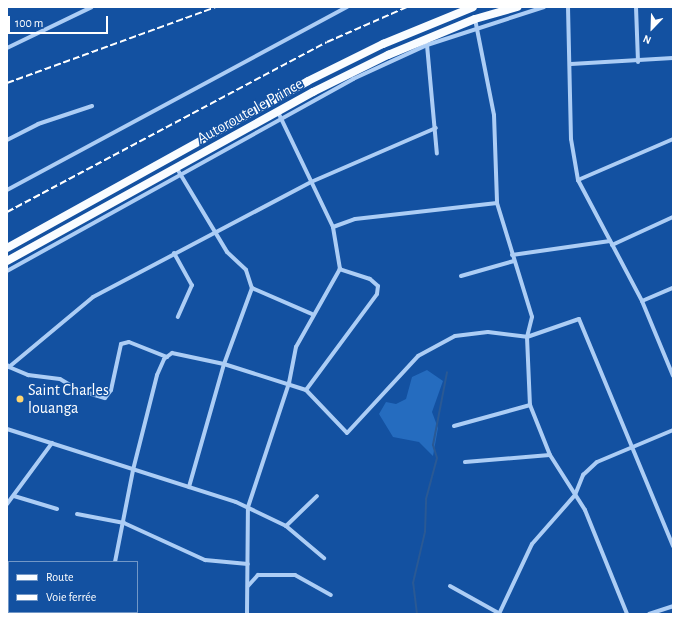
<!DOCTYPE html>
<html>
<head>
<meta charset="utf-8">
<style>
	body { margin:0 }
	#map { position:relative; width:680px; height:621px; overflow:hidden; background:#1351a1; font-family:"Alegreya Sans",sans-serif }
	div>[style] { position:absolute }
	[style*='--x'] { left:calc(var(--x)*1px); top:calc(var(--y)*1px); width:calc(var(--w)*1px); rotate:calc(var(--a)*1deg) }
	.green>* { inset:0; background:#256cbf }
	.stream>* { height:2px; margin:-1px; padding:0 1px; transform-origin:1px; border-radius:1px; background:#2a5994 }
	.street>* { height:4px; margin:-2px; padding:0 2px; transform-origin:2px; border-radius:2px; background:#accdf5 }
	.primary>* { height:8px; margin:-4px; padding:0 4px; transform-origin:4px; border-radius:4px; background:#f9fcff }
	.rail>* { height:2px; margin-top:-1px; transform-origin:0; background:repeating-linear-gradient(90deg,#fff 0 7px,transparent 0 10px) }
	.dots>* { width:11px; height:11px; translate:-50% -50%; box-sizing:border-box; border:2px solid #1351a1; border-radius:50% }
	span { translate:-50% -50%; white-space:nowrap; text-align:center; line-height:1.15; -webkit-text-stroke:3px #1351a1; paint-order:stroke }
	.street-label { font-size:16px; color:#fff }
	.poi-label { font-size:16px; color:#fff }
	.left { translate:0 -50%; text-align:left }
	.frame { position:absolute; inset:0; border:8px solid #fff; pointer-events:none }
	.legend { position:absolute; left:8px; top:561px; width:130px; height:52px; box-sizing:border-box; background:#1351a1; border:1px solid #7197c7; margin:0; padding:5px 7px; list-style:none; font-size:12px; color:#fff }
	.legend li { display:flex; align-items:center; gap:8px; height:20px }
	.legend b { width:20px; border:1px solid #7197c7 }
	.north { position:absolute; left:632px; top:8px; width:40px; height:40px; -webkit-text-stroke:3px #1351a1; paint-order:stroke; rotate:203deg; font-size:11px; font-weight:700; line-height:16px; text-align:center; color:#fff }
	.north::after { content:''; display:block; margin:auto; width:14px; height:18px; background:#fff; clip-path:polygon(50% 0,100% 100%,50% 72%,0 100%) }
	.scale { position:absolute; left:8px; top:16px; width:100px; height:18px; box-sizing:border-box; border:2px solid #fff; border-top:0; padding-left:5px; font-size:12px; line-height:14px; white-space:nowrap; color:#fff; -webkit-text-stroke:3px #1351a1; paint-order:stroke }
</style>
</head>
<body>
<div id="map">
	<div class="green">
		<div style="clip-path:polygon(427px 370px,443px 381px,432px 412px,438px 428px,433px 456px,419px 442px,393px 437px,379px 414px,386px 402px,396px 404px,406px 399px,412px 377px)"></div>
	</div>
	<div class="stream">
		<div style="--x:417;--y:614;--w:31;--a:-97"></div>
		<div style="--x:413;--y:583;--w:52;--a:-76.8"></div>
		<div style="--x:425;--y:532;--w:33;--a:-88"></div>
		<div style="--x:426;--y:499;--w:42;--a:-75"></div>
		<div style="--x:437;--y:458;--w:14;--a:-107"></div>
		<div style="--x:433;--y:445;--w:74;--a:-79.1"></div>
	</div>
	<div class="street">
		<div style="--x:568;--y:7;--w:132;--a:88.7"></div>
		<div style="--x:571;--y:139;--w:42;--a:80.3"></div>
		<div style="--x:578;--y:180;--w:137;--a:62.1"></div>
		<div style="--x:642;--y:301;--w:81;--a:67.5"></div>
		<div style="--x:636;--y:7;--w:55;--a:87.9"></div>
		<div style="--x:475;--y:19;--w:98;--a:78.8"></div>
		<div style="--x:494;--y:115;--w:88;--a:88"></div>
		<div style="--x:497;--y:203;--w:119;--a:72.9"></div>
		<div style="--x:532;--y:317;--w:21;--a:104"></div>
		<div style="--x:527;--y:337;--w:68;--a:87.5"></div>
		<div style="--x:530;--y:405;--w:54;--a:68.2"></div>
		<div style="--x:550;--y:455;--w:65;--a:57.5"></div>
		<div style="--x:585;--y:510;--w:112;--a:68"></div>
		<div style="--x:427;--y:45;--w:109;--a:84.8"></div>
		<div style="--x:7;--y:48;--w:94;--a:-25.8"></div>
		<div style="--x:571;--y:64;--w:102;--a:-3.4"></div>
		<div style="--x:7;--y:140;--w:35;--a:-27"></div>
		<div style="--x:38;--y:124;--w:57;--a:-18.4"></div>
		<div style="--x:176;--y:167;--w:99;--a:59"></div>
		<div style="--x:227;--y:252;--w:26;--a:43"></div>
		<div style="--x:246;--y:270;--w:19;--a:72"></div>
		<div style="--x:252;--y:288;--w:81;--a:110.2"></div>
		<div style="--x:224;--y:364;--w:128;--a:105.9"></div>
		<div style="--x:578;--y:180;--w:103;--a:-23.3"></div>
		<div style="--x:7;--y:190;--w:386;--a:-28.3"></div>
		<div style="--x:333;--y:227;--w:23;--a:-20"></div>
		<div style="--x:355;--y:219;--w:143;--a:-6.4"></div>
		<div style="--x:612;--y:245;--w:67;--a:-24.7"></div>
		<div style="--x:174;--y:253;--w:37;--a:61"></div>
		<div style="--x:192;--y:285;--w:35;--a:114"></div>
		<div style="--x:512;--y:255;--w:99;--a:-8.1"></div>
		<div style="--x:7;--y:271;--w:396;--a:-29"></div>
		<div style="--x:353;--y:79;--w:81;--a:-24.7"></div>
		<div style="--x:427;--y:45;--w:123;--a:-18"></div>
		<div style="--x:461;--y:276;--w:55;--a:-15.8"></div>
		<div style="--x:252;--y:288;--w:65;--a:23.4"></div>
		<div style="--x:642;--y:301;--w:34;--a:-23"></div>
		<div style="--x:7;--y:365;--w:3;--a:45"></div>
		<div style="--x:9;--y:367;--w:109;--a:-39.8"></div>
		<div style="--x:93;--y:297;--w:246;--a:-27.8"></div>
		<div style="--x:311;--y:182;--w:136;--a:-23.4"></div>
		<div style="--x:9;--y:367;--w:21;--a:23"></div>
		<div style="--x:28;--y:375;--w:32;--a:7"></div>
		<div style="--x:60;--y:379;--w:21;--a:31"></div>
		<div style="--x:78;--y:390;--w:28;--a:17"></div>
		<div style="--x:105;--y:398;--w:10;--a:-53"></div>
		<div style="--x:111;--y:390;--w:47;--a:-77.7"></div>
		<div style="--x:121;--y:344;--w:8;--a:-14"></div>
		<div style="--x:129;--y:342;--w:41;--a:21.5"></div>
		<div style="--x:306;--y:390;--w:119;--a:-53.5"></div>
		<div style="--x:377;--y:294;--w:8;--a:-83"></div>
		<div style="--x:378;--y:286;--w:11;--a:-139"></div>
		<div style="--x:370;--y:279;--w:32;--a:-162"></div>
		<div style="--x:454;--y:426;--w:79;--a:-15.4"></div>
		<div style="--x:7;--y:429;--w:240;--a:17.7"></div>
		<div style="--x:236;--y:502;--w:55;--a:25.6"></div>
		<div style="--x:286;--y:526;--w:50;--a:40.1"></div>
		<div style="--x:465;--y:462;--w:85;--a:-4.7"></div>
		<div style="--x:14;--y:496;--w:45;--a:16.8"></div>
		<div style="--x:7;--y:504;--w:76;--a:-53.6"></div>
		<div style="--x:77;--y:514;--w:48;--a:10.8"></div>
		<div style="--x:124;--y:523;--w:89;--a:24.6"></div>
		<div style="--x:205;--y:560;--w:43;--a:5.3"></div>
		<div style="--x:286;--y:526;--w:43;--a:-44.1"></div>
		<div style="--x:115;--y:562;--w:94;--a:-78.9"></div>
		<div style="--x:133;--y:470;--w:98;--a:-75.8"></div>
		<div style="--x:157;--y:375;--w:17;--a:-66"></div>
		<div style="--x:164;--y:359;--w:10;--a:-37"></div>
		<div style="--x:172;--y:353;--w:53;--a:11.9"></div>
		<div style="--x:224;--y:364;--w:86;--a:17.6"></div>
		<div style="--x:306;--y:390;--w:59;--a:46.4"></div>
		<div style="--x:347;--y:433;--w:105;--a:-47.3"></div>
		<div style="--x:418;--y:356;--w:42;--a:-28.4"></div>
		<div style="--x:455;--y:336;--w:33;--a:-7"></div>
		<div style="--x:488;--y:332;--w:39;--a:7"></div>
		<div style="--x:527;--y:337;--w:55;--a:-19.1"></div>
		<div style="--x:579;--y:319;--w:246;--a:67.5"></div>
		<div style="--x:7;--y:575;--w:2;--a:0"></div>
		<div style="--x:248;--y:586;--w:15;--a:-48"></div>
		<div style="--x:258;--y:575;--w:37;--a:0"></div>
		<div style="--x:295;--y:575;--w:41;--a:29.1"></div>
		<div style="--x:450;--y:586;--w:57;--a:29.2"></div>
		<div style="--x:108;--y:612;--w:6;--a:18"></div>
		<div style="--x:57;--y:614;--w:3;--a:-45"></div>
		<div style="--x:247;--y:614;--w:107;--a:-89.5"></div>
		<div style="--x:248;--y:507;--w:131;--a:-71.7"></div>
		<div style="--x:289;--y:383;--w:37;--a:-79"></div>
		<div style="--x:296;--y:347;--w:90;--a:-60.6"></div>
		<div style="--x:340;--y:269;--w:43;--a:-99.5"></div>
		<div style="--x:333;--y:227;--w:127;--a:-115.6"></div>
		<div style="--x:499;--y:614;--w:77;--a:-64.8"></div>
		<div style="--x:532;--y:544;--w:65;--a:-48.7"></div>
		<div style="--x:575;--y:495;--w:22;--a:-68"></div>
		<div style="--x:583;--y:475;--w:19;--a:-43"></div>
		<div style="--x:597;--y:462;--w:82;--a:-22.8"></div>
		<div style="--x:649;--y:614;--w:25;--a:-18"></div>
	</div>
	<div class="primary">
		<div style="--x:7;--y:248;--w:344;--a:-29"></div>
		<div style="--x:308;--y:81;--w:84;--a:-26.3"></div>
		<div style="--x:383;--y:44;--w:97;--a:-22.3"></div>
		<div style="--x:7;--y:261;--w:350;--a:-28.9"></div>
		<div style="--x:313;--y:92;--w:84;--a:-26.3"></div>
		<div style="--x:388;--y:55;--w:94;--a:-22.5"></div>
		<div style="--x:475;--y:19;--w:44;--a:-15.9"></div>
	</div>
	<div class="rail">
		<div style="--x:7;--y:83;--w:222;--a:-20"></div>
		<div style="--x:7;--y:212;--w:362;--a:-28"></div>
		<div style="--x:327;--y:42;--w:87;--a:-23.6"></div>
	</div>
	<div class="dots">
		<div style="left:20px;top:399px;background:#ffd56f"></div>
	</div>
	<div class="street-label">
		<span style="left:250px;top:111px;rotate:-29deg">Autoroute le Prince</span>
	</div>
	<div class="poi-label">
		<span class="left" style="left:28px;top:399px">Saint Charles<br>louanga</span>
	</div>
	<div class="frame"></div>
	<ul class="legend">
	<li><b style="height:5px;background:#f9fcff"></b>Route</li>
	<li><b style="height:5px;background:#fff"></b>Voie ferrée</li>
	</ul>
	<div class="north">N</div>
	<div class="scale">100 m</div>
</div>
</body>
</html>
